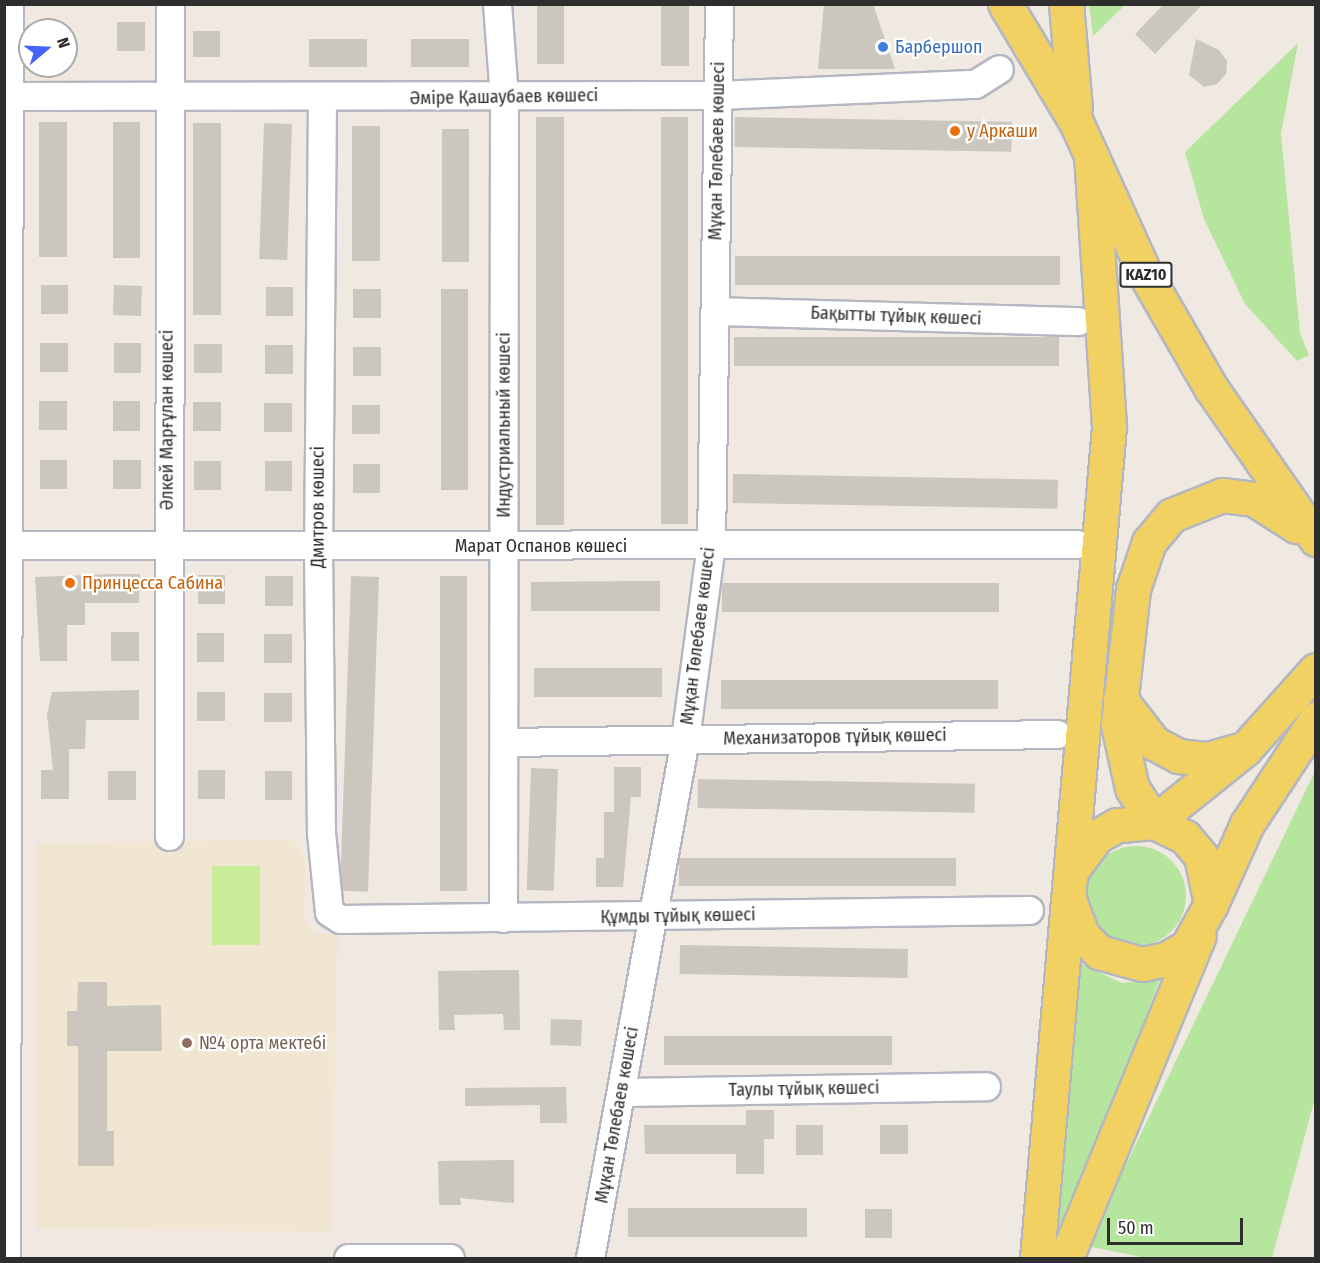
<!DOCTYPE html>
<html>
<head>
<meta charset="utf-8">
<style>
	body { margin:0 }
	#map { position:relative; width:1320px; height:1263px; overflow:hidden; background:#efe9e1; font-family:"Fira Sans Condensed",sans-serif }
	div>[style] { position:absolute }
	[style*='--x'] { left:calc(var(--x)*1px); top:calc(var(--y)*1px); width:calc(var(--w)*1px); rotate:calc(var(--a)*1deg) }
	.education>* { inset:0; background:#f0e6d1 }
	.green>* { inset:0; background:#b6e59e }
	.round { border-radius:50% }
	.pitch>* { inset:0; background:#c9ec9a; transform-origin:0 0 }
	.building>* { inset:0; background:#cbc7bf; transform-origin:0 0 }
	.roads { filter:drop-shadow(2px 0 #b4b7c1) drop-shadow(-2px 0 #b4b7c1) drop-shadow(0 2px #b4b7c1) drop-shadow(0 -2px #b4b7c1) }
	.minor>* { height:27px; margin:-13.5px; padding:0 13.5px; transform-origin:13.5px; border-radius:13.5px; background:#fff }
	.major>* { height:33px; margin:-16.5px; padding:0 16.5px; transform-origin:16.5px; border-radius:16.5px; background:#f2d163 }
	.dots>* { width:16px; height:16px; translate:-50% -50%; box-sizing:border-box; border:3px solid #fff; border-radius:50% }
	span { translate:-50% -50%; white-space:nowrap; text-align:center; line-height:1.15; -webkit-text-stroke:4.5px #fff; paint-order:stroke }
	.shield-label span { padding:2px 4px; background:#fff; border:2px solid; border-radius:4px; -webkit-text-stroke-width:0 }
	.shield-label { font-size:16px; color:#2e2e2e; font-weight:700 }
	.shop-label { font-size:18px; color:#366cbe }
	.left { translate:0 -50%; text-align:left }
	.street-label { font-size:18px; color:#2e2e2e }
	.food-label { font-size:18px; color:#c56008 }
	.education-label { font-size:18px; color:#785e54 }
	.frame { position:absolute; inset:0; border:6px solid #2e2e2e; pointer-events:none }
	.north { position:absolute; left:18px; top:18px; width:60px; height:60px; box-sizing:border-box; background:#fff; border:2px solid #ababab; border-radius:50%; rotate:71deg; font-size:16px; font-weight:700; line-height:24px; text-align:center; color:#2e2e2e }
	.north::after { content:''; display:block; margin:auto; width:21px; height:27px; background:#4264fb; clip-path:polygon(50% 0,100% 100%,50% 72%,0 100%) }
	.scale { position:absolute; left:1107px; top:1218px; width:136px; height:27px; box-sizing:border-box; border:3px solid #2e2e2e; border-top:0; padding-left:8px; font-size:18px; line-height:21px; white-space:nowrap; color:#2e2e2e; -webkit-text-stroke:4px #fff; paint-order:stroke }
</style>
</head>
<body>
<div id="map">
	<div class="education">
		<div style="clip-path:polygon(293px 839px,305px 857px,304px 919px,315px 934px,338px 934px,331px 1232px,35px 1229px,36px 843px)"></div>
	</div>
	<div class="green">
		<div style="clip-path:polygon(1089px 4px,1125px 4px,1125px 5px,1093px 36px)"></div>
		<div style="clip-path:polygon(1298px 43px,1281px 134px,1300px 333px,1309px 355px,1297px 361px,1245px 304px,1204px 219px,1185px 152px)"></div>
		<div style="clip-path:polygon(1315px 771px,1315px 1098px,1272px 1258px,1146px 1258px,1087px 1246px)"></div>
		<div class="round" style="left:1086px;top:846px;width:100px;height:100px"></div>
		<div style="clip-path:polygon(1077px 962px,1122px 983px,1160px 979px,1052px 1258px)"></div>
	</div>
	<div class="pitch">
		<div style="left:212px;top:866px;width:48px;height:79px"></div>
	</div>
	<div class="building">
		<div style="left:537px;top:4px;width:27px;height:60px"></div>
		<div style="left:661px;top:4px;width:28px;height:62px"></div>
		<div style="clip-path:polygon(824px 4px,873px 4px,895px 69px,818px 69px)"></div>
		<div style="clip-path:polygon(1164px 4px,1203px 4px,1155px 54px,1135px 34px)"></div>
		<div style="left:117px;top:22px;width:28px;height:29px"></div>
		<div style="left:193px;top:31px;width:27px;height:26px"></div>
		<div style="left:309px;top:39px;width:58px;height:28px"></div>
		<div style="left:411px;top:39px;width:58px;height:28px"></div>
		<div style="clip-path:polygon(1196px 39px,1219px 50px,1227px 61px,1226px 74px,1217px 84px,1204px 87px,1189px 75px)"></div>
		<div style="left:536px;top:117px;width:28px;height:408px"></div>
		<div style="left:661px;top:117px;width:27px;height:407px"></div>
		<div style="left:735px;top:117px;width:277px;height:30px;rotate:1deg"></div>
		<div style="left:39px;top:122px;width:28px;height:135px"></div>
		<div style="left:113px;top:122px;width:27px;height:136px"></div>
		<div style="left:193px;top:123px;width:28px;height:192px"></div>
		<div style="left:264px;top:123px;width:28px;height:136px;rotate:2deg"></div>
		<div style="left:352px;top:126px;width:28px;height:135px"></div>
		<div style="left:442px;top:129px;width:27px;height:133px"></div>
		<div style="left:735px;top:256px;width:325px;height:29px"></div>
		<div style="left:41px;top:285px;width:27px;height:29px"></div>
		<div style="left:114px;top:285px;width:28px;height:30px;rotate:2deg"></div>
		<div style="left:266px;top:287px;width:27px;height:29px"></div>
		<div style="left:353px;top:289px;width:28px;height:29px"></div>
		<div style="left:441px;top:289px;width:27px;height:201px"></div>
		<div style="left:734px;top:337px;width:325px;height:29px"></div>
		<div style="left:40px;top:343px;width:28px;height:29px"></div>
		<div style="left:114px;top:343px;width:27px;height:30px"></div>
		<div style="left:194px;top:344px;width:28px;height:29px"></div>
		<div style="left:265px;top:345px;width:28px;height:29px"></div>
		<div style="left:353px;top:347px;width:28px;height:29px"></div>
		<div style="left:39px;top:401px;width:28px;height:29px"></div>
		<div style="left:113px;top:401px;width:27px;height:30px"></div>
		<div style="left:193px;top:402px;width:28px;height:29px"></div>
		<div style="left:264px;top:403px;width:28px;height:29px"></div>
		<div style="left:352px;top:405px;width:28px;height:29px"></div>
		<div style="left:40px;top:460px;width:27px;height:29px"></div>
		<div style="left:113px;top:460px;width:28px;height:29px"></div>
		<div style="left:194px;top:461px;width:27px;height:29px"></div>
		<div style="left:265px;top:461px;width:27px;height:30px"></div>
		<div style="left:353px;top:464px;width:27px;height:29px"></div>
		<div style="left:733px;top:474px;width:325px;height:29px;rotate:1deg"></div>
		<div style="clip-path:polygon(112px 574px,140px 574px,139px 603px,85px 603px,85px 625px,67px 625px,67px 661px,40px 661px,35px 577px)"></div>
		<div style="left:198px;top:575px;width:27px;height:29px"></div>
		<div style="left:265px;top:576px;width:28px;height:30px"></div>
		<div style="left:351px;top:576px;width:28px;height:315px;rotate:2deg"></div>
		<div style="left:440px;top:576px;width:27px;height:315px"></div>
		<div style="clip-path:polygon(632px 581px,660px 581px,660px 611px,531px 611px,531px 582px)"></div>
		<div style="left:722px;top:583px;width:277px;height:29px"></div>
		<div style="left:111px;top:632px;width:28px;height:29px"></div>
		<div style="left:197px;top:633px;width:27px;height:29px"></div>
		<div style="left:264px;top:634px;width:28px;height:29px"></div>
		<div style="left:534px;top:668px;width:128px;height:29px"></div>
		<div style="left:721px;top:680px;width:277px;height:29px"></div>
		<div style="clip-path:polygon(139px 690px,139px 720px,86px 720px,85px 749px,69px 749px,69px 799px,41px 799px,41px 770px,53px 770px,47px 714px,52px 692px)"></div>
		<div style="left:197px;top:692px;width:28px;height:29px"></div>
		<div style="left:264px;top:693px;width:28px;height:29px"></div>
		<div style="clip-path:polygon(614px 767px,641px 767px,641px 797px,631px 797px,623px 887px,596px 887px,596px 858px,604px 858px,604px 812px,614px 812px)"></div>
		<div style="left:531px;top:768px;width:27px;height:122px;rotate:2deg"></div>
		<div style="left:198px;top:770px;width:27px;height:29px"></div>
		<div style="left:108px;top:771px;width:28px;height:29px"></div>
		<div style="left:265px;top:771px;width:27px;height:29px"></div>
		<div style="left:698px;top:779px;width:277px;height:29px;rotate:1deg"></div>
		<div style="left:679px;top:858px;width:277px;height:28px"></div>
		<div style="left:680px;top:945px;width:228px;height:29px;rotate:1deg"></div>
		<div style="clip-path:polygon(519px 970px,520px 1030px,504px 1030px,503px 1014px,454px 1015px,455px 1030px,439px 1030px,438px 971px)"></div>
		<div style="clip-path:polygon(78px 982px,107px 982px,107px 1006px,161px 1005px,162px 1051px,107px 1051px,107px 1131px,114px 1131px,114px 1166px,78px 1166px,78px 1046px,67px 1046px,67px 1011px,77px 1011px)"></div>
		<div style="left:551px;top:1019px;width:31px;height:26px;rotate:2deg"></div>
		<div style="left:664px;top:1036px;width:228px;height:29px"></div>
		<div style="clip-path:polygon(566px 1087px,567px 1123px,540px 1123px,540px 1105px,465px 1106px,465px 1088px)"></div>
		<div style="clip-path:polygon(746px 1110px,774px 1110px,774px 1139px,764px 1139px,764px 1174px,736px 1174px,736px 1154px,645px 1154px,644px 1125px,746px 1125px)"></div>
		<div style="left:796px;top:1125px;width:27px;height:30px"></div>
		<div style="left:880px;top:1125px;width:28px;height:29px"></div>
		<div style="clip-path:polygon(514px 1160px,514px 1203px,460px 1198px,461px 1205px,439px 1205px,438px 1161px)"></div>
		<div style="left:807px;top:1208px;width:29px;height:179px;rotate:90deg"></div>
		<div style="left:865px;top:1209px;width:27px;height:29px"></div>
	</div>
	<div class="roads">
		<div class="minor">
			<div style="--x:497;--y:4;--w:93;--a:85.7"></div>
			<div style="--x:504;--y:97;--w:821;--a:90.07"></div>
			<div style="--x:4;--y:96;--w:714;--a:-0.08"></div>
			<div style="--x:718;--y:95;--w:257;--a:-2.5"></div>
			<div style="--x:975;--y:84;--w:28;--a:-32"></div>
			<div style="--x:322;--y:100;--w:447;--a:90.5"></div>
			<div style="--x:318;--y:547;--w:286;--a:89.4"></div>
			<div style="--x:321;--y:833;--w:79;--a:84.2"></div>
			<div style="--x:329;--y:912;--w:13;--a:32"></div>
			<div style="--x:340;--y:919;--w:689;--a:-0.75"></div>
			<div style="--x:715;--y:311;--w:363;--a:1.6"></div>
			<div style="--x:4;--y:545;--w:1073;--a:-0.05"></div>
			<div style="--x:505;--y:742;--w:552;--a:-0.83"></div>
			<div style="--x:169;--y:836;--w:832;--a:-89.93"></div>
			<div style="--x:622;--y:1092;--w:364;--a:-0.9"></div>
			<div style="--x:6;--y:1258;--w:1254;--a:-89.86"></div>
			<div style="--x:348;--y:1258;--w:102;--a:0"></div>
			<div style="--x:590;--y:1258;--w:528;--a:-79.63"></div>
			<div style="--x:685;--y:739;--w:196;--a:-82.4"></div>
			<div style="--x:711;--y:545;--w:541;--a:-89.15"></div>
		</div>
		<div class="major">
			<div style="--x:1005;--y:4;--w:138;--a:59"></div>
			<div style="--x:1076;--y:122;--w:165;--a:65.6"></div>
			<div style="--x:1144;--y:272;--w:134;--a:60"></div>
			<div style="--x:1211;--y:388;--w:184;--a:55.2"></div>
			<div style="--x:1066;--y:4;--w:104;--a:85.1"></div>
			<div style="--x:1120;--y:699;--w:56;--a:52.3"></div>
			<div style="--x:1154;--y:743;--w:27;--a:28"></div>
			<div style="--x:1178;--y:756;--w:30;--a:6"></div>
			<div style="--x:1208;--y:759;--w:33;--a:-16"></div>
			<div style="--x:1154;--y:822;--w:40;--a:-122.9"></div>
			<div style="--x:1132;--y:788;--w:65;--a:-102.5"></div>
			<div style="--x:1118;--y:725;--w:137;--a:-83.7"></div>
			<div style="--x:1133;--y:589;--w:50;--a:-71.2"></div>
			<div style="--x:1149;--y:542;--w:35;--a:-50"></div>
			<div style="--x:1172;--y:515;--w:54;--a:-21.8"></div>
			<div style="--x:1222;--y:495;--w:32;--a:7"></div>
			<div style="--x:1254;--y:499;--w:50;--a:32.7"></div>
			<div style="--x:1154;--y:822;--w:117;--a:-38.7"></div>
			<div style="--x:1245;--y:749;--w:106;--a:-48.1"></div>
			<div style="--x:1069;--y:900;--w:39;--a:69"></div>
			<div style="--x:1083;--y:936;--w:23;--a:45"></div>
			<div style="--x:1099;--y:952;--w:45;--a:15.6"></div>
			<div style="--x:1142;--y:964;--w:25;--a:-12"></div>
			<div style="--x:1166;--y:959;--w:24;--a:-30"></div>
			<div style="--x:1187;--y:947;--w:49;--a:-60.8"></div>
			<div style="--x:1211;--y:904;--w:49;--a:-101.8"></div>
			<div style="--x:1201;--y:856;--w:25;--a:-130"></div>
			<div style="--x:1185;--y:837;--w:34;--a:-154"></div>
			<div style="--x:1154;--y:822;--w:37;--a:175"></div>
			<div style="--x:1117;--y:825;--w:23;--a:151"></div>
			<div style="--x:1097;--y:836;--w:44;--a:126.6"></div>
			<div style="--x:1211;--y:904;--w:88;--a:-65.8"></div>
			<div style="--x:1247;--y:824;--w:126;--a:-56.7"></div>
			<div style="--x:1037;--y:1258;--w:835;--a:-85.05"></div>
			<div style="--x:1109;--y:426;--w:270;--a:-93.8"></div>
			<div style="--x:1066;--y:1258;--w:348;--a:-67.6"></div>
		</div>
	</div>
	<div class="dots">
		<div style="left:883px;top:47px;background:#3f7fe0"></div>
		<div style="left:955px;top:131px;background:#e8710a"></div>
		<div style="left:70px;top:583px;background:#e8710a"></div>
		<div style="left:187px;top:1043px;background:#8d6e63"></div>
	</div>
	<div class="shield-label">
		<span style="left:1146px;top:275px">KAZ10</span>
	</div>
	<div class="shop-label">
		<span class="left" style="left:895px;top:47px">Барбершоп</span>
	</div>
	<div class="street-label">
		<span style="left:504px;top:97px;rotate:-1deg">Әміре Қашаубаев көшесі</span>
		<span style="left:717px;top:151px;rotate:-89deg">Мұқан Төлебаев көшесі</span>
		<span style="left:896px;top:316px;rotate:2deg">Бақытты тұйық көшесі</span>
		<span style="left:167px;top:420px;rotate:-90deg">Әлкей Марғұлан көшесі</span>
		<span style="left:504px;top:425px;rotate:-90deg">Индустриальный көшесі</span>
		<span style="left:318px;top:507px;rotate:-90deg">Дмитров көшесі</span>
		<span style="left:541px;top:546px">Марат Оспанов көшесі</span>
		<span style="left:698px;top:636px;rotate:-83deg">Мұқан Төлебаев көшесі</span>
		<span style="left:835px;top:737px;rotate:-1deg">Механизаторов тұйық көшесі</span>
		<span style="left:678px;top:916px;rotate:-1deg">Құмды тұйық көшесі</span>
		<span style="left:804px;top:1089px;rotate:-1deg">Таулы тұйық көшесі</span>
		<span style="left:617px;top:1115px;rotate:-80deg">Мұқан Төлебаев көшесі</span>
	</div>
	<div class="food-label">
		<span class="left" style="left:967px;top:131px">у Аркаши</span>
		<span class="left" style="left:82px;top:583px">Принцесса Сабина</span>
	</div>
	<div class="education-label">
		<span class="left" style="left:199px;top:1043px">№4 орта мектебі</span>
	</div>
	<div class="frame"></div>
	<div class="north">N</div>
	<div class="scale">50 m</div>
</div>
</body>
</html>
